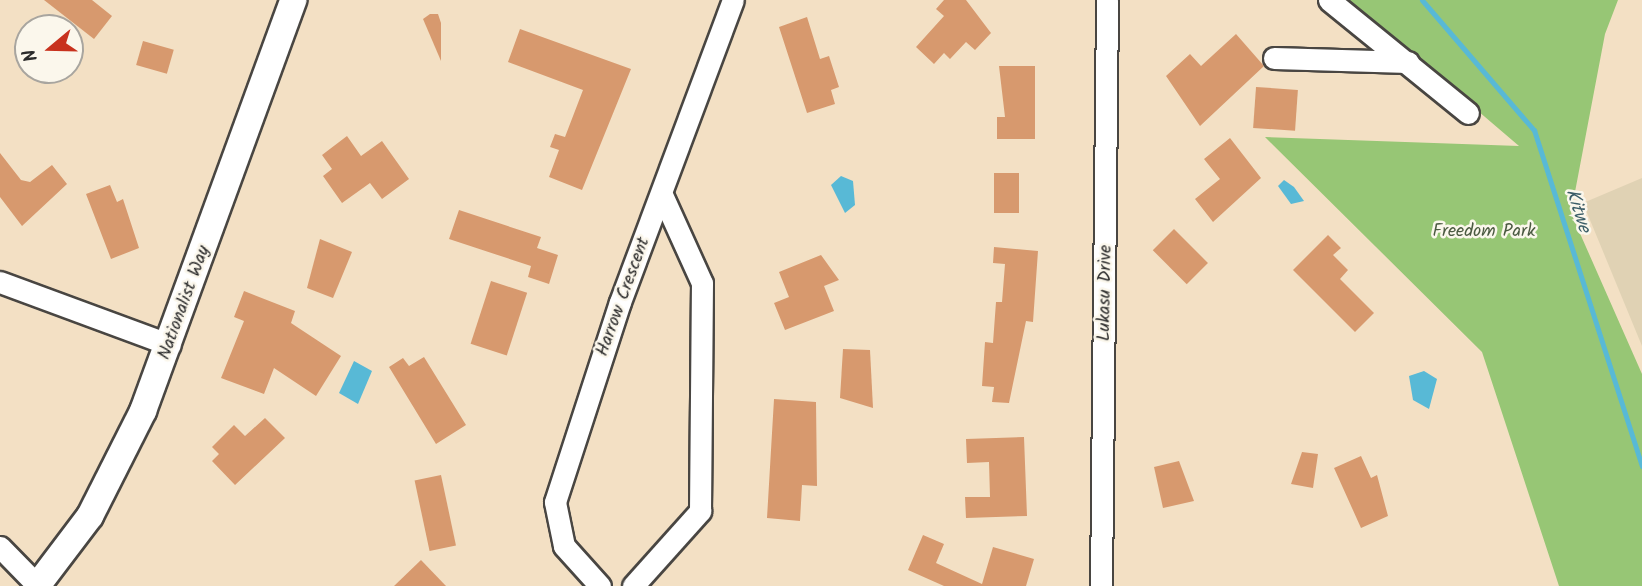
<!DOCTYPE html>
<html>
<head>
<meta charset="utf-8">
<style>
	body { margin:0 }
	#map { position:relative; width:1642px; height:586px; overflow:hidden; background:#f3e0c4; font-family:Kalam,sans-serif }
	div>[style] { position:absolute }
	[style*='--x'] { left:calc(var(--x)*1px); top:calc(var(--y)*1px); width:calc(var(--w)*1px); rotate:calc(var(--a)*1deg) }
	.built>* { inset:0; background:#e0d2b4 }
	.green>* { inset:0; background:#97c675 }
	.water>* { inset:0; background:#58b9d6 }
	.stream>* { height:5px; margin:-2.5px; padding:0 2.5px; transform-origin:2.5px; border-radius:2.5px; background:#58b9d6 }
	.building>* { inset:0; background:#d7996e; transform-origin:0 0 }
	.roads { filter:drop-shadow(2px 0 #494642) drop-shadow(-2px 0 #494642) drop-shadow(0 2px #494642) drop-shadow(0 -2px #494642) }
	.minor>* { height:21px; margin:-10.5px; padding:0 10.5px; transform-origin:10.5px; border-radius:10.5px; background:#fff }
	.tertiary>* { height:26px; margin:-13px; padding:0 13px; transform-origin:13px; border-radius:13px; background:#fff }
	span { translate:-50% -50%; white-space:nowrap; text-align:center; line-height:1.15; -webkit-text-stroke:5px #fbf7ec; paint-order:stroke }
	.park-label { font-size:18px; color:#4b5a41 }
	.street-label { font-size:18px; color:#2b2b2b }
	.water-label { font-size:19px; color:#3b5d67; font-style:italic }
	.north { position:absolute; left:14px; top:14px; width:70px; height:70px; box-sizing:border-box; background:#fbf7ec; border:2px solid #a8a59f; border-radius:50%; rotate:251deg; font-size:19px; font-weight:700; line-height:28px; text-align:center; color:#2b2b2b }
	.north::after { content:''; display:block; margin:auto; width:24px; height:32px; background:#c8321e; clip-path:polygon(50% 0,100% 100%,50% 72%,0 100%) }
</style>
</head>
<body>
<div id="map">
	<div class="built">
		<div style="clip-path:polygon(1642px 178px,1642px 346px,1583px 203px)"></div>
	</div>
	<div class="green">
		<div style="clip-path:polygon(1348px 0,1618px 0,1605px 34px,1571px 213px,1642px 374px,1642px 586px,1559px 586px,1482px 352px,1265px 137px,1519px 146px)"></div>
	</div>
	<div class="water">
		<div style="clip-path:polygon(841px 176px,853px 181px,855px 205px,845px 213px,831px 185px)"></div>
		<div style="clip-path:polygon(1284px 180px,1294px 187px,1304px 201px,1291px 204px,1278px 186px)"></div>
		<div style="clip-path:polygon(354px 361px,372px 371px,358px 404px,339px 393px)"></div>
		<div style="clip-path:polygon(1424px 371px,1437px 379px,1429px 409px,1413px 400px,1409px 376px)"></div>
	</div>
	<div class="stream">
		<div style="--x:1422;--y:0;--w:172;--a:49.3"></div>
		<div style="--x:1534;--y:130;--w:353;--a:72.2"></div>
	</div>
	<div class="building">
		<div style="clip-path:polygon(44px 0,92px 0,112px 16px,94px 39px)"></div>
		<div style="clip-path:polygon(944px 0,966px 0,991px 33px,975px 50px,966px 42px,950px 59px,944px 53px,934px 64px,916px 47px,944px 16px,936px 9px)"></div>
		<div style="clip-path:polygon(430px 14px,438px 14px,441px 23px,441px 61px,423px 19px)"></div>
		<div style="clip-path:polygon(807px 17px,820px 59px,829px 56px,839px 87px,831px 90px,835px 104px,807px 113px,779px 27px)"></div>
		<div style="clip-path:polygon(520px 29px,631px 69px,582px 190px,549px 177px,559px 150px,550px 147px,555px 134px,565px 137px,583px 90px,508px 62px)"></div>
		<div style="clip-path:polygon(1236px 34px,1264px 66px,1200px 126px,1166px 76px,1190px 54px,1201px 66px)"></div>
		<div style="left:143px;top:41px;width:32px;height:25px;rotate:16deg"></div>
		<div style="clip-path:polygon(999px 66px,1035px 66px,1035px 139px,997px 139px,997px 117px,1005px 117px)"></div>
		<div style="left:1256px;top:87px;width:42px;height:41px;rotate:4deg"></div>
		<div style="clip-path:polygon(347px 136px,361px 156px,382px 141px,409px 179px,382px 199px,370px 183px,342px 203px,323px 176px,332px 169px,322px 155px)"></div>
		<div style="clip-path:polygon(1230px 138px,1261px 178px,1213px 222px,1195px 199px,1220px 179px,1204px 159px)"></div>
		<div style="clip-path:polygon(0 153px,21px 180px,30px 182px,52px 165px,67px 184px,22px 226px,0 197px)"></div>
		<div style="left:994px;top:173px;width:25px;height:40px"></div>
		<div style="clip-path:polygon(110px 185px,117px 202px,123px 199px,139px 248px,111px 259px,86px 194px)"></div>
		<div style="clip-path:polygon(459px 210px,541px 237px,537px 248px,558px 255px,549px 284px,528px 277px,531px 266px,449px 239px)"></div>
		<div style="left:1174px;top:229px;width:48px;height:30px;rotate:45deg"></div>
		<div style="clip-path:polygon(1328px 235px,1341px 248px,1333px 255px,1348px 270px,1340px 279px,1374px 313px,1355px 332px,1293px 270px)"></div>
		<div style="clip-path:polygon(320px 239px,352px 252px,333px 298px,307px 288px)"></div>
		<div style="clip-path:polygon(994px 247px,1038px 251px,1033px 322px,1026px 321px,1009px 403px,992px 402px,994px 387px,982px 386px,985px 342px,993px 343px,996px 302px,1002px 302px,1005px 264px,993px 263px)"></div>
		<div style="clip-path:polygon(821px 255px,839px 280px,824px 286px,834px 311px,785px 330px,774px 303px,789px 297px,779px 272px)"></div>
		<div style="left:491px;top:281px;width:38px;height:66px;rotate:18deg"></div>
		<div style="clip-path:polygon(244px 291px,295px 311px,291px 323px,341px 356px,316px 396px,274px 368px,264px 394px,221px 378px,244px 321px,234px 317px)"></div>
		<div style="clip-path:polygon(843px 349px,870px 350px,873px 408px,840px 398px)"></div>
		<div style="clip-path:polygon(424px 357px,466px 425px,436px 444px,389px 367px,403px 358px,409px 366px)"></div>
		<div style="clip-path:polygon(774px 399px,816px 402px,817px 486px,802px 485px,800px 521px,767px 518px)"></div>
		<div style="clip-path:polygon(265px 418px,285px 438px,235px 485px,212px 461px,219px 454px,212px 447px,234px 425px,245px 436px)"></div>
		<div style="clip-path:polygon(1024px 437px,1027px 516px,966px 518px,965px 497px,990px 497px,989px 462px,967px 463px,966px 439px)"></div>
		<div style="clip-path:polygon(1302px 452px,1318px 454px,1313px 488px,1291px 484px)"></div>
		<div style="clip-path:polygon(1361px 456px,1371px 478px,1377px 475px,1388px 516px,1361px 528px,1334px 468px)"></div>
		<div style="clip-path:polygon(1179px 461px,1194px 501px,1163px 508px,1154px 467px)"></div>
		<div style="left:441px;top:475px;width:72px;height:27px;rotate:78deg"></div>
		<div style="clip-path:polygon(923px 535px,944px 544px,936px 563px,982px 584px,993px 547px,1034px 559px,1026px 586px,944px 586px,908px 570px)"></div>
		<div style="clip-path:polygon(421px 560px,446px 586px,394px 586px)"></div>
	</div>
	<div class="roads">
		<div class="minor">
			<div style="--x:1329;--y:0;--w:179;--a:39.1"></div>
			<div style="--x:1274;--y:58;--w:134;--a:1.7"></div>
			<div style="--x:0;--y:282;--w:181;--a:20.3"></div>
			<div style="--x:0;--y:547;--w:54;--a:45.7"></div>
			<div style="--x:600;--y:586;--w:54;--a:-132"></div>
			<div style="--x:564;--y:546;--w:45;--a:-101.6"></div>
			<div style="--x:555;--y:502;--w:210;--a:-72"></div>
			<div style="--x:620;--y:302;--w:322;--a:-69.5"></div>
			<div style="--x:633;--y:586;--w:101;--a:-48.2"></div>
			<div style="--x:700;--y:511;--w:228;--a:-89.5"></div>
			<div style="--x:702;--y:283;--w:97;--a:-114.4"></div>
			<div style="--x:1101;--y:586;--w:586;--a:-89.41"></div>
		</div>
		<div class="tertiary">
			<div style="--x:37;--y:586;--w:88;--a:-52.9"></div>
			<div style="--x:90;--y:516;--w:118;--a:-63.2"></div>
			<div style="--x:143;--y:411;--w:438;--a:-69.9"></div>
		</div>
	</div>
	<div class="park-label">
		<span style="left:1484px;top:232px">Freedom Park</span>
	</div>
	<div class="street-label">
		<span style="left:1106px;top:293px;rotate:-89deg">Lukasu Drive</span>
		<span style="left:624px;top:297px;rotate:-70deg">Harrow Crescent</span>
		<span style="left:185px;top:303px;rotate:-70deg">Nationalist Way</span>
	</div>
	<div class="water-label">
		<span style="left:1577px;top:211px;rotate:72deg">Kitwe</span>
	</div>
	<div class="north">N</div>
</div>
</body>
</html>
